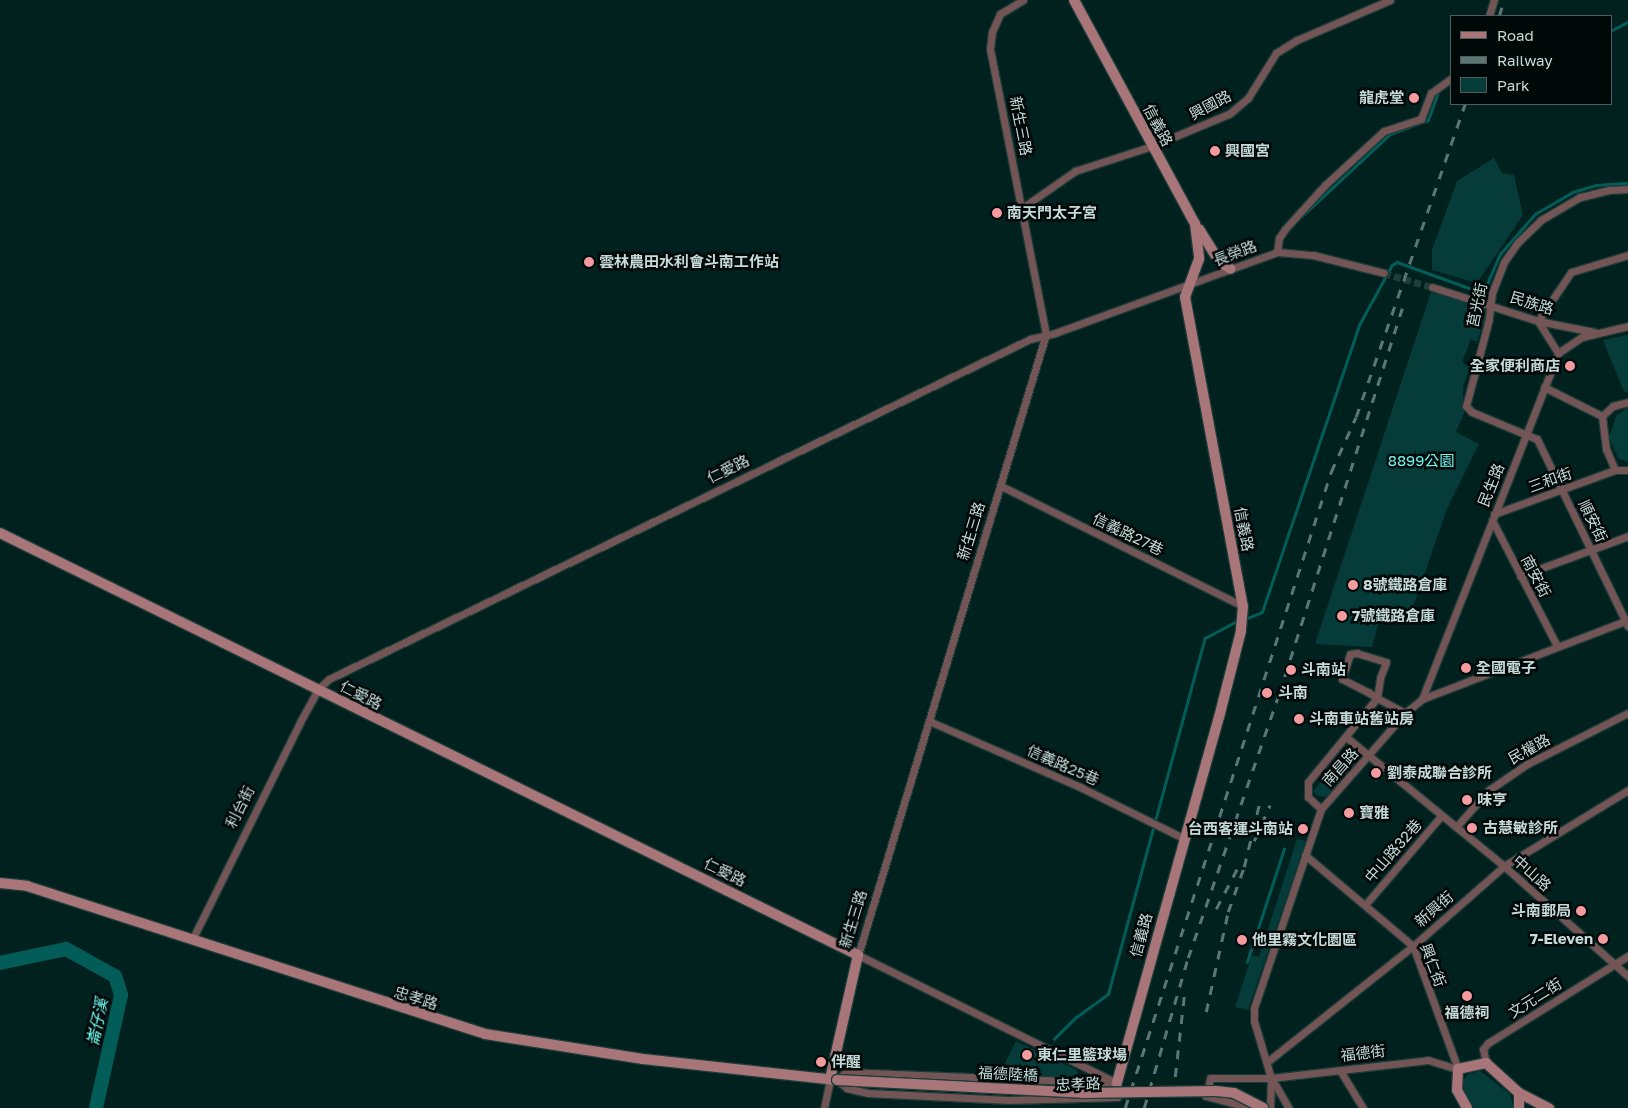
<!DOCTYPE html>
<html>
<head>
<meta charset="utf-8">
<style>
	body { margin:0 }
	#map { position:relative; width:1628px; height:1108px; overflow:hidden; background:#01211f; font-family:"Golos Text","Noto Sans TC",sans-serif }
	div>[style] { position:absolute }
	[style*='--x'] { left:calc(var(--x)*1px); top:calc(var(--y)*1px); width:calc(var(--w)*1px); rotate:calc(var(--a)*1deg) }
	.green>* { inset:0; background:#053b38 }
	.stream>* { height:2.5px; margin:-1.25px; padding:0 1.25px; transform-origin:1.25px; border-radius:1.25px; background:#025d59 }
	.river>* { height:14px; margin:-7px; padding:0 7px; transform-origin:7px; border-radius:7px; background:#025d59 }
	.street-tunnel>* { height:7px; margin-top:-3.5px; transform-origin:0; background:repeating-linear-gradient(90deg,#1e3d3b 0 7px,transparent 0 10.5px) }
	.roads { filter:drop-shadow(1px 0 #1c3b39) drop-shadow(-1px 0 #1c3b39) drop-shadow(0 1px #1c3b39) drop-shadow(0 -1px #1c3b39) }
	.street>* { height:7px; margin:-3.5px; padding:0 3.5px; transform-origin:3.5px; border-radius:3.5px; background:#745556 }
	.secondary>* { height:10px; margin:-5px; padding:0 5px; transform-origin:5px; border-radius:5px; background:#a87678 }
	.rail>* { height:2.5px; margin-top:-1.25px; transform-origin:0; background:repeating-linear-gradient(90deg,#5b7674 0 9px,transparent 0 18px) }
	.bridges { filter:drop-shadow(1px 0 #1c3b39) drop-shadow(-1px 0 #1c3b39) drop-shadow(0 1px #1c3b39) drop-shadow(0 -1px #1c3b39) }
	.secondary-bridge>* { height:10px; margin:-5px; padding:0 5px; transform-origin:5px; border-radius:5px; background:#a87678 }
	.dots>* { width:14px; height:14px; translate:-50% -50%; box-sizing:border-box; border:2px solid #000808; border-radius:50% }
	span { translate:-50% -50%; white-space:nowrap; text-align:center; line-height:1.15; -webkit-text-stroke:5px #000808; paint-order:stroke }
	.poi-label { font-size:15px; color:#c5dad8; font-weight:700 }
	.right { translate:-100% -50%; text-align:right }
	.left { translate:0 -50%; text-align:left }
	.street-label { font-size:15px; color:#c5dad8 }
	.park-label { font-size:15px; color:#6cf9f0 }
	.water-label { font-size:16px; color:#72fef5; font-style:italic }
	.legend { position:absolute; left:1450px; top:15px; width:162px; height:90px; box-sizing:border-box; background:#000808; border:1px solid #4f5c5b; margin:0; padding:6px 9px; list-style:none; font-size:15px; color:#c5dad8 }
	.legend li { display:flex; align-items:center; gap:10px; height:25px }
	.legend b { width:25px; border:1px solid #4f5c5b }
</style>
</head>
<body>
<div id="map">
	<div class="green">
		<div style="clip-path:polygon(1494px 158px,1502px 173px,1514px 175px,1523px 215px,1477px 283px,1432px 270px,1432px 250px,1457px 181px)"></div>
		<div style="clip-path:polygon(1431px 292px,1488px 309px,1477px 342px,1471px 339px,1462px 362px,1470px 368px,1463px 387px,1464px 413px,1456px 432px,1479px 444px,1447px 509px,1408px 621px,1381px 614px,1372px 647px,1315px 644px)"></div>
		<div style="clip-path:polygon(1628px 335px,1628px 391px,1624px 392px,1603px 340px)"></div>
		<div style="clip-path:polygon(1628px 407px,1628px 462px,1618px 458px,1609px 438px,1616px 416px)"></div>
		<div style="clip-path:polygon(1348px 752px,1353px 752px,1359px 762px,1327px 797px,1318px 796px,1313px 791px)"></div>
		<div style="clip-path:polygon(1297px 839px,1306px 841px,1248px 1010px,1235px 1007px,1252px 955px,1259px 957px)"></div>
		<div style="clip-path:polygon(1016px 1041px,1077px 1070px,1079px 1079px,998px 1077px)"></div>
		<div style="clip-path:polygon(1480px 1071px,1510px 1094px,1514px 1108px,1473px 1108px,1463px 1093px,1462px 1082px,1468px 1074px)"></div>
	</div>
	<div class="stream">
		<div style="--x:1612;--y:30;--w:18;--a:-27"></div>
		<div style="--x:1301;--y:217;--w:122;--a:-43"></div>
		<div style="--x:1390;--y:134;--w:40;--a:-20.2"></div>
		<div style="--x:1428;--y:120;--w:32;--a:-70"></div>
		<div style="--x:1245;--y:619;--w:18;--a:-22"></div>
		<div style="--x:1262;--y:612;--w:303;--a:-71.3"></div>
		<div style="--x:1359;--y:325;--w:68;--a:-61.2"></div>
		<div style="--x:1392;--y:265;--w:6;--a:-31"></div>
		<div style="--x:1397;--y:262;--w:91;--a:19.8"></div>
		<div style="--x:1483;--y:293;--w:43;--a:-66.4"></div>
		<div style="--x:1500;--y:254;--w:53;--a:-48.8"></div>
		<div style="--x:1535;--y:214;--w:44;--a:-30.1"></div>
		<div style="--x:1573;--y:192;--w:24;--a:-17"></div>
		<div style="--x:1596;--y:185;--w:32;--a:-4"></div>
		<div style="--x:1247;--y:962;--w:119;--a:-71.9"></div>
		<div style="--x:1054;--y:1039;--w:30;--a:-45"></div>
		<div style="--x:1075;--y:1018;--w:41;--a:-36"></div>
		<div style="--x:1108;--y:994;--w:369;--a:-74.8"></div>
		<div style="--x:1205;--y:638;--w:38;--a:-28"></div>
	</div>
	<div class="river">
		<div style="--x:0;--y:963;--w:67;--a:-12"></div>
		<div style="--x:66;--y:949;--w:56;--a:28.9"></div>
		<div style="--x:115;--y:976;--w:20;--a:72"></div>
		<div style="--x:121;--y:995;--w:116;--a:102.5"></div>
	</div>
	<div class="street-tunnel">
		<div style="--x:1384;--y:273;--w:50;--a:16.3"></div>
	</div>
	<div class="roads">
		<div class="street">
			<div style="--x:1023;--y:0;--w:27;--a:149"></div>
			<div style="--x:1000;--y:14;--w:20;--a:114"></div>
			<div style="--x:992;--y:32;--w:17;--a:97"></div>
			<div style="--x:990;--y:49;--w:290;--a:78.9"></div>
			<div style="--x:1046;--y:334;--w:649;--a:106.84"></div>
			<div style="--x:858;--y:955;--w:289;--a:26.3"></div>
			<div style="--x:1489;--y:16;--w:17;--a:-73"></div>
			<div style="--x:1628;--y:189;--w:19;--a:177"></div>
			<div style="--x:1609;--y:190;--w:30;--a:166"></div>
			<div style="--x:1580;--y:197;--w:45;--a:149.5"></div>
			<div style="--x:1541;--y:220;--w:32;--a:136"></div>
			<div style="--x:1518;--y:242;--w:24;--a:125"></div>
			<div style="--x:1504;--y:262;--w:33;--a:111"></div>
			<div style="--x:1492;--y:293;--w:26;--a:97"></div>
			<div style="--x:1489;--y:319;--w:90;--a:104.8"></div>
			<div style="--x:1466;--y:406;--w:8;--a:45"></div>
			<div style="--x:1472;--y:412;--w:70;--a:22.6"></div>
			<div style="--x:1537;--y:439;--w:208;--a:64.1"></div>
			<div style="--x:1022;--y:208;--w:65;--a:-34.9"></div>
			<div style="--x:1075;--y:171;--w:81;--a:-18"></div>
			<div style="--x:1152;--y:146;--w:83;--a:-22.6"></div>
			<div style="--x:1229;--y:114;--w:25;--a:-40"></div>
			<div style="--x:1248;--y:98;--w:53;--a:-58.1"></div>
			<div style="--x:1276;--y:53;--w:25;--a:-32"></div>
			<div style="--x:1297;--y:40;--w:101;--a:-23.3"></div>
			<div style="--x:1277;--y:252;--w:14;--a:-82"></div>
			<div style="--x:1279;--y:238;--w:11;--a:-56"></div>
			<div style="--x:1285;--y:229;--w:59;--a:-47.7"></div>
			<div style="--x:1325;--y:185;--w:80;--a:-42.5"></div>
			<div style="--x:1384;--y:131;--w:39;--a:-18"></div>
			<div style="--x:1421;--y:119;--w:28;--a:-69"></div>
			<div style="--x:1431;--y:93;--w:26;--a:-36"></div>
			<div style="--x:1432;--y:287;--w:111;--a:17.8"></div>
			<div style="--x:1538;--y:321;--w:57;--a:11.1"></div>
			<div style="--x:1558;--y:353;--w:38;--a:-122"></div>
			<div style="--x:1538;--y:321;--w:59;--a:-56"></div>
			<div style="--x:1571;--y:272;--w:59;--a:-16.6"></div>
			<div style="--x:1544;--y:387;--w:65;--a:26.6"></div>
			<div style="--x:1615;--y:470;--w:23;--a:-113"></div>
			<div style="--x:1606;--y:449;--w:33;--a:-97"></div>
			<div style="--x:1602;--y:416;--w:15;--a:-42"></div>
			<div style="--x:1613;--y:406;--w:16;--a:-15"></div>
			<div style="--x:1001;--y:486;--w:270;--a:26.4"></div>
			<div style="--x:1494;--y:514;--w:129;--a:-20"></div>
			<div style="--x:1615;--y:470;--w:13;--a:0"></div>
			<div style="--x:1492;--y:520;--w:142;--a:62.7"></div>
			<div style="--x:1520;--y:576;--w:115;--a:-20.3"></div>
			<div style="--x:1422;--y:699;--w:372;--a:-68.5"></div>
			<div style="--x:1558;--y:353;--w:29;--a:-34"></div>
			<div style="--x:1582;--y:337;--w:47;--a:-13.4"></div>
			<div style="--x:929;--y:721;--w:167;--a:23.6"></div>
			<div style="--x:1082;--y:788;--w:113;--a:26.3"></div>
			<div style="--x:1346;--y:737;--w:204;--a:39.2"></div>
			<div style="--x:1504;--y:866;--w:166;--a:41.6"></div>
			<div style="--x:1321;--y:809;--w:18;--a:-137"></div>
			<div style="--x:1308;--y:797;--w:15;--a:-90"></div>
			<div style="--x:1308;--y:782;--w:109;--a:-50.6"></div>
			<div style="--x:1377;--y:698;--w:20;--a:-81"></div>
			<div style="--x:1380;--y:678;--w:17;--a:-69"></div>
			<div style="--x:1386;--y:662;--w:30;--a:-163"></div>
			<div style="--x:1357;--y:653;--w:7;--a:172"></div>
			<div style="--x:1350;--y:654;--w:26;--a:108"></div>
			<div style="--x:1342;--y:679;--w:29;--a:27"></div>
			<div style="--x:1368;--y:692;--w:11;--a:34"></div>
			<div style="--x:1377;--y:698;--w:32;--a:28"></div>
			<div style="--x:1456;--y:827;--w:50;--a:-48.3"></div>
			<div style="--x:1489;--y:790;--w:46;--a:-34.4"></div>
			<div style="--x:1527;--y:764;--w:113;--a:-26.8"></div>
			<div style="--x:1305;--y:855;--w:141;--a:40.1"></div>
			<div style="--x:1413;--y:946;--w:131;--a:69.9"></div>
			<div style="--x:1365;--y:905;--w:118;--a:-49.5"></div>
			<div style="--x:192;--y:940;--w:243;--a:-63.6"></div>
			<div style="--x:300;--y:722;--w:38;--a:-61"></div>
			<div style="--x:318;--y:689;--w:15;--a:-42"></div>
			<div style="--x:329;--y:679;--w:779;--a:-25.87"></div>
			<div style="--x:1030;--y:339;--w:26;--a:-13"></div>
			<div style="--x:1055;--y:333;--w:236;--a:-20"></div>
			<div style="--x:1277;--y:252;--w:36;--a:5"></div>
			<div style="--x:1313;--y:255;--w:73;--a:14.2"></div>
			<div style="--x:1267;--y:1062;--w:186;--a:-38.5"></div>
			<div style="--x:1413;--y:946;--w:121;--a:-41.3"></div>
			<div style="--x:1504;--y:866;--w:145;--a:-31.5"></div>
			<div style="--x:1486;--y:1063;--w:14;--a:-102"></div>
			<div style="--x:1483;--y:1049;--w:8;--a:-50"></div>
			<div style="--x:1488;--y:1043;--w:165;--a:-31.9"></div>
			<div style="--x:846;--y:1072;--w:271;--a:2.3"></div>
			<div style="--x:1117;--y:1083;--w:14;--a:90"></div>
			<div style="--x:1117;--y:1097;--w:108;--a:178.4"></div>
			<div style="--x:1009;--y:1100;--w:141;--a:-177.2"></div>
			<div style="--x:868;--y:1093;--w:22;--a:-167"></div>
			<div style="--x:847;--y:1088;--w:13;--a:-141"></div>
			<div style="--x:837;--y:1080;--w:12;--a:-42"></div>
			<div style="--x:1341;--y:1072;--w:42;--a:58.6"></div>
			<div style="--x:1272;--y:1079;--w:34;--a:60"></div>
			<div style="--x:824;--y:1108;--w:30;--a:-78"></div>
			<div style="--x:1252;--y:1108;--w:48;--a:-165.4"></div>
			<div style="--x:1206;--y:1096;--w:18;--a:-77"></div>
			<div style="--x:1210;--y:1078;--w:61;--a:0"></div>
			<div style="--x:1271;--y:1078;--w:158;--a:-6.5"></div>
			<div style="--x:1428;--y:1060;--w:31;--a:17"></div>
			<div style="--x:1270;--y:1108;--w:30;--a:-88"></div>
			<div style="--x:1271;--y:1078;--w:59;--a:-106.6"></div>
			<div style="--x:1254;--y:1021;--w:13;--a:-90"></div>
			<div style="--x:1254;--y:1008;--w:210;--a:-71.4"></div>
			<div style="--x:1321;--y:809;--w:128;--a:-48.8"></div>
			<div style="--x:1405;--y:713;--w:22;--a:-39"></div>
			<div style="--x:1422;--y:699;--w:221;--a:-21"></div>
		</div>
		<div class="secondary">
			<div style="--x:1074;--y:0;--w:255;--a:61.6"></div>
			<div style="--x:1195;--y:224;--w:35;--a:83"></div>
			<div style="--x:1199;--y:259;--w:40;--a:110.2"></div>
			<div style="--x:1185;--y:297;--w:314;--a:79.4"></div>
			<div style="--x:1243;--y:606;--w:25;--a:95"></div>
			<div style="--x:1241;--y:631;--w:89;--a:104.3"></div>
			<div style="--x:1219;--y:717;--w:380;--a:105.6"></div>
			<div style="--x:1199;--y:229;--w:38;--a:58"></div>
			<div style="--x:1219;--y:261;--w:14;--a:34"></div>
			<div style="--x:0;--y:533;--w:956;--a:26.19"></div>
			<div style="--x:858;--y:955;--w:127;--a:102.7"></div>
			<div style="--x:0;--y:883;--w:27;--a:6"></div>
			<div style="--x:27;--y:886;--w:481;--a:17.9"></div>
			<div style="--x:485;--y:1034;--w:160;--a:9"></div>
			<div style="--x:643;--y:1059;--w:194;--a:6.2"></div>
			<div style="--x:1519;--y:1093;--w:15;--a:90"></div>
			<div style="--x:1467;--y:1108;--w:21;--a:-119"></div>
			<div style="--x:1457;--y:1090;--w:21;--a:-87"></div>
			<div style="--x:1458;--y:1069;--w:29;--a:-12"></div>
			<div style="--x:1486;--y:1063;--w:45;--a:42.3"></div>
			<div style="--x:1519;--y:1093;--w:34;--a:27"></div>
		</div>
	</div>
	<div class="rail">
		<div style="--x:1499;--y:16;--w:17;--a:-73"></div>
		<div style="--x:1254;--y:841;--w:39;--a:-66"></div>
		<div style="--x:1216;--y:909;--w:45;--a:-62.3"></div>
		<div style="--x:1206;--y:1012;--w:102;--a:-77.6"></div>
		<div style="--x:1228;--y:912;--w:48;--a:-70.4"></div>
		<div style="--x:1244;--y:867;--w:68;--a:-76.4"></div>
		<div style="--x:1175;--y:1077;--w:81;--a:-83.6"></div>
		<div style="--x:1125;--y:1108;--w:669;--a:-72.05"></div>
		<div style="--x:1331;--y:472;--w:60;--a:-65.6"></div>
		<div style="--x:1356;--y:417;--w:331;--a:-70.8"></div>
		<div style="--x:1144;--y:1108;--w:156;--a:-73.7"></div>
		<div style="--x:1188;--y:958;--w:279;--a:-71"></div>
		<div style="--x:1279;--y:694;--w:405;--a:-72.3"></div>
	</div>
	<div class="bridges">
		<div class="secondary-bridge">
			<div style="--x:837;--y:1080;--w:245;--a:3"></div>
			<div style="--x:1082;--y:1093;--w:134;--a:-0.9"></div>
			<div style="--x:1216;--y:1091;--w:18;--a:6"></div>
			<div style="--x:1234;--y:1093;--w:33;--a:27"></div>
		</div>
	</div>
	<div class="dots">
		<div style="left:1414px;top:98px;background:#f49b9f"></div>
		<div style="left:1215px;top:151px;background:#f49b9f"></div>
		<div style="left:997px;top:213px;background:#f49b9f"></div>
		<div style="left:589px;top:262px;background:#f49b9f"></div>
		<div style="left:1570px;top:366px;background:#f49b9f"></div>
		<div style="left:1353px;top:585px;background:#f49b9f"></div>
		<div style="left:1342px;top:616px;background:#f49b9f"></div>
		<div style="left:1466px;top:668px;background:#f49b9f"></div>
		<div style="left:1291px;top:670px;background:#f49b9f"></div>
		<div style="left:1267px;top:693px;background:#f49b9f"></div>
		<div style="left:1299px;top:719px;background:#f49b9f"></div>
		<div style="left:1376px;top:773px;background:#f49b9f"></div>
		<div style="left:1467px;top:800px;background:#f49b9f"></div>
		<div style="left:1349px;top:813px;background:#f49b9f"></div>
		<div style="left:1472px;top:828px;background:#f49b9f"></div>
		<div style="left:1303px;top:829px;background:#f49b9f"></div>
		<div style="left:1581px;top:911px;background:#f49b9f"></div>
		<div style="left:1603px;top:939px;background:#f49b9f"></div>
		<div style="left:1242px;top:940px;background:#f49b9f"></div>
		<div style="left:1467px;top:996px;background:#f49b9f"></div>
		<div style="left:1027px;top:1055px;background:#f49b9f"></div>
		<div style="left:821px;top:1062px;background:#f49b9f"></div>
	</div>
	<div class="poi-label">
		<span class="right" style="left:1404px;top:98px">龍虎堂</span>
		<span class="left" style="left:1225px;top:151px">興國宮</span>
		<span class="left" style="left:1007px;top:213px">南天門太子宮</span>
		<span class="left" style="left:599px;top:262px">雲林農田水利會斗南工作站</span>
		<span class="right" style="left:1560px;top:366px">全家便利商店</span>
		<span class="left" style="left:1363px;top:585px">8號鐵路倉庫</span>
		<span class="left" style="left:1352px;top:616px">7號鐵路倉庫</span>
		<span class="left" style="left:1476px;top:668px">全國電子</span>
		<span class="left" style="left:1301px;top:670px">斗南站</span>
		<span class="left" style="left:1278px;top:693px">斗南</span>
		<span class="left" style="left:1309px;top:719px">斗南車站舊站房</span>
		<span class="left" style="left:1387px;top:773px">劉泰成聯合診所</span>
		<span class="left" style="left:1477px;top:800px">味亨</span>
		<span class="left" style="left:1359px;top:813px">寶雅</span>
		<span class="left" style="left:1483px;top:828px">古慧敏診所</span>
		<span class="right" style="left:1293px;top:829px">台西客運斗南站</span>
		<span class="right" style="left:1571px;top:911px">斗南郵局</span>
		<span class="right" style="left:1593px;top:939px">7-Eleven</span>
		<span class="left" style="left:1252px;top:940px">他里霧文化園區</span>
		<span style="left:1467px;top:1013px">福德祠</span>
		<span class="left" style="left:1037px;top:1055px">東仁里籃球場</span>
		<span class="left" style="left:831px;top:1062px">伴醒</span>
	</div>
	<div class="street-label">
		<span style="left:1210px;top:105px;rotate:-28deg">興國路</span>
		<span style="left:1158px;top:125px;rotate:62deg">信義路</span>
		<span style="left:1021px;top:126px;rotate:79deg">新生三路</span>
		<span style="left:1235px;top:253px;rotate:-21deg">長榮路</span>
		<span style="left:1532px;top:303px;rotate:17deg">民族路</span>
		<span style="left:1477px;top:305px;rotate:-78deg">莒光街</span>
		<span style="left:728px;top:469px;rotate:-26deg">仁愛路</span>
		<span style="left:1550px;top:480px;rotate:-20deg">三和街</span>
		<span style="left:1491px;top:485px;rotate:-68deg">民生路</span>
		<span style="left:1593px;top:521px;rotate:64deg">順安街</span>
		<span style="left:1244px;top:529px;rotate:79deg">信義路</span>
		<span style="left:971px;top:531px;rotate:-73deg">新生三路</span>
		<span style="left:1128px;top:534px;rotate:26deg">信義路27巷</span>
		<span style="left:1536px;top:576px;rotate:62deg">南安街</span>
		<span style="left:361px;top:695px;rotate:27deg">仁愛路</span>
		<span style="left:1529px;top:749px;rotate:-29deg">民權路</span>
		<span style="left:1063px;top:765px;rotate:24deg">信義路25巷</span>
		<span style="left:1340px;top:767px;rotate:-48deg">南昌路</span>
		<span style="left:240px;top:807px;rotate:-63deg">利台街</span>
		<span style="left:1393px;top:851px;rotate:-49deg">中山路32巷</span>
		<span style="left:725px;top:872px;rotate:26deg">仁愛路</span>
		<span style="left:1532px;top:873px;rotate:42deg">中山路</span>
		<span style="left:1434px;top:909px;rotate:-41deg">新興街</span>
		<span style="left:853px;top:919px;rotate:-73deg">新生三路</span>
		<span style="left:1141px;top:935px;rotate:-75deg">信義路</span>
		<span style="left:1433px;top:965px;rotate:69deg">興仁街</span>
		<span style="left:416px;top:998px;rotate:17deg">忠孝路</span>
		<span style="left:1535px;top:998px;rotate:-32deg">文元二街</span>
		<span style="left:1363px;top:1053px;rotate:-7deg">福德街</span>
		<span style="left:1008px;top:1074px;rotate:3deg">福德陸橋</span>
		<span style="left:1078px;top:1084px;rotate:-2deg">忠孝路</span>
	</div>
	<div class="park-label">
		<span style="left:1421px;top:461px">8899公園</span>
	</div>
	<div class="water-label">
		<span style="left:97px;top:1022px;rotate:-78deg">崙仔溪</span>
	</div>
	<ul class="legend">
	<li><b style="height:6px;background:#a87678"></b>Road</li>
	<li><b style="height:6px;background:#5b7674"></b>Railway</li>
	<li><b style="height:14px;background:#053b38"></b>Park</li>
	</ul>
</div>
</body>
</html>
